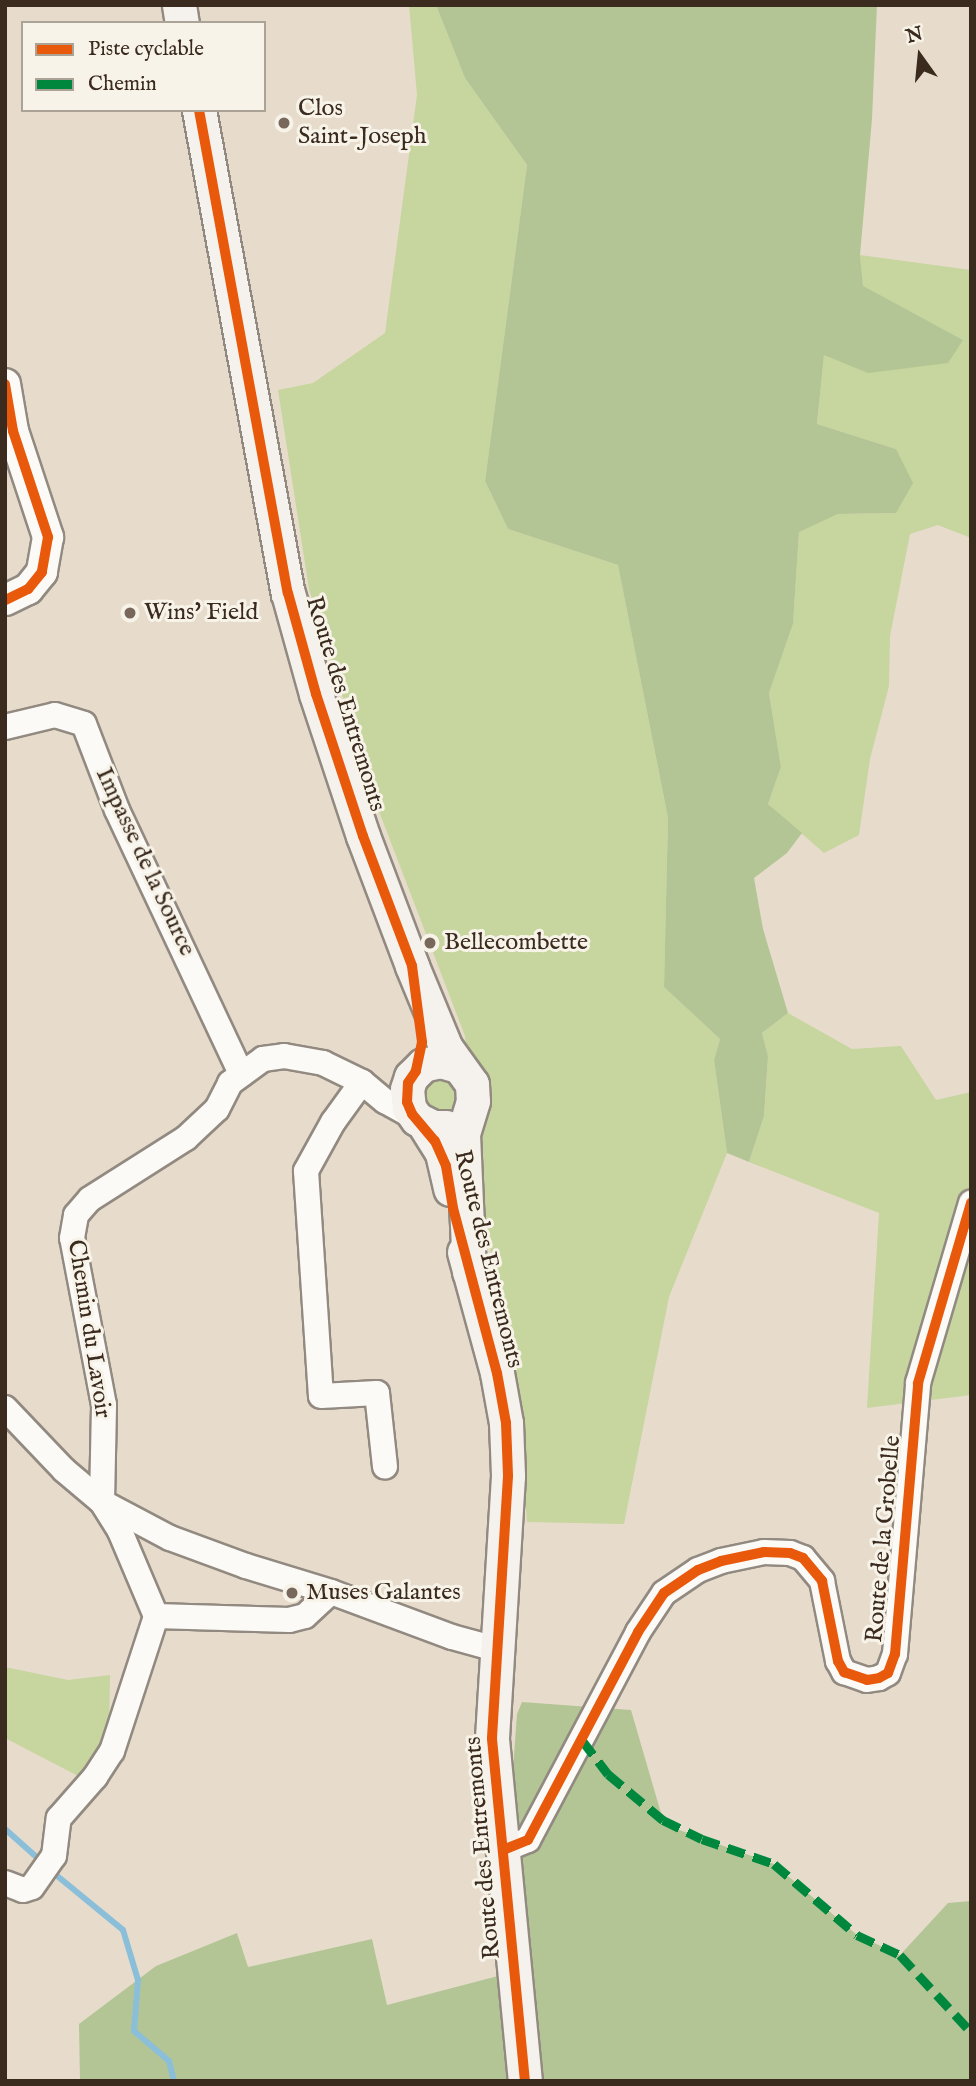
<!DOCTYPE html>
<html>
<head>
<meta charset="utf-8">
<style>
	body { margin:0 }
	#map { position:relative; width:976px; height:2086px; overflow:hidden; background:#e7dccc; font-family:"IM FELL English",serif }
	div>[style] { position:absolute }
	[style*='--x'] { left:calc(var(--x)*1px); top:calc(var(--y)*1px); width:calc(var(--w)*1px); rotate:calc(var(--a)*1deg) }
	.green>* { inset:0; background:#c7d59e }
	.round { border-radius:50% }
	.forest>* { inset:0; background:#b3c595 }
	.stream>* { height:6px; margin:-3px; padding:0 3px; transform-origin:3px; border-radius:3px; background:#8bbfd9 }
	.roads { filter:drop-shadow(2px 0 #928a80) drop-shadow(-2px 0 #928a80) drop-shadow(0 2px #928a80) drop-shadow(0 -2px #928a80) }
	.minor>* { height:24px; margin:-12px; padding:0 12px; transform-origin:12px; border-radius:12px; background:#fbfaf7 }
	.tertiary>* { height:30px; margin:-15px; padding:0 15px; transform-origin:15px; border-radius:15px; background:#fbfaf7 }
	.secondary>* { height:33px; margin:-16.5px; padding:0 16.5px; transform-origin:16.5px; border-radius:16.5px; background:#f5f1ed }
	.quiet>* { height:9px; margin-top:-4.5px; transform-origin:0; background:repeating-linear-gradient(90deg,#00873e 0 18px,transparent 0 27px) }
	.cycleway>* { height:10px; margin:-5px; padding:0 5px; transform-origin:5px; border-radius:5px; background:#e8590c }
	.dots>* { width:19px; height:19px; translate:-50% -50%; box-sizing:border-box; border:4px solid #f7f3e8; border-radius:50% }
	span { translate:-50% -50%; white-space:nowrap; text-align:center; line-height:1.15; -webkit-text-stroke:6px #f7f3e8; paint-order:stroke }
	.poi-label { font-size:24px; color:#3b2a1e }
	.left { translate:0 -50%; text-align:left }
	.street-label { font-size:24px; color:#3b2a1e }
	.frame { position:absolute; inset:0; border:7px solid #3b2a1e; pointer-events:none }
	.legend { position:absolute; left:21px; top:21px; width:245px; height:91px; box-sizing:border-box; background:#f7f3e8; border:2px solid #aca397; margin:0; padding:9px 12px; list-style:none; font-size:21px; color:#3b2a1e }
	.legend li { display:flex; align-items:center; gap:14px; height:35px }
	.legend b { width:35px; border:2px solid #aca397 }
	.north { position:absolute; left:885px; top:21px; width:70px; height:70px; -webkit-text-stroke:5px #f7f3e8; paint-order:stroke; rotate:345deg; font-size:19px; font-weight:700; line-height:28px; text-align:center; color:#3b2a1e }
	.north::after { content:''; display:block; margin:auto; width:24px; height:32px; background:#3b2a1e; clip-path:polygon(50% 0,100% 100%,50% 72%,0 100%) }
</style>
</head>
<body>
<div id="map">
	<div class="green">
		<div style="clip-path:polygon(409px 5px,436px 5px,465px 78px,527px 165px,485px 481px,508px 529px,618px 565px,668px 818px,664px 987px,720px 1039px,714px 1060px,727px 1153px,669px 1297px,624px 1524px,527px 1522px,515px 1377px,481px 1202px,465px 1036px,377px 806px,309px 589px,278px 390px,313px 383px,385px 333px,417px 95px)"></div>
		<div style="clip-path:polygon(860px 255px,971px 270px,971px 538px,938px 525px,910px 534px,890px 636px,889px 686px,870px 759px,859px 835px,824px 853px,768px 804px,781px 767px,769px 693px,793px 624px,799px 531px,838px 514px,895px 513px,896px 449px,817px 424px,824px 355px,963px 340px,863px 287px)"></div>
		<div style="clip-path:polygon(788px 1013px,852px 1049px,901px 1046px,936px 1100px,971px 1092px,971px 1395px,867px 1408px,879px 1213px,749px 1162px,764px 1116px,768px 1056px,762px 1033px)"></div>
		<div class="round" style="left:422px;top:1076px;width:36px;height:36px"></div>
		<div style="clip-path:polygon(5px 1667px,68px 1680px,110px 1675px,109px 1730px,80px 1777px,5px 1738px)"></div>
	</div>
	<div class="forest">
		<div style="clip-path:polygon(436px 5px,877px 5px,872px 119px,860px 255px,863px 286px,963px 340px,948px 363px,868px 373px,824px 355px,817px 424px,896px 449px,913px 483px,896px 513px,838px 514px,799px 532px,793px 624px,769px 693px,781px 767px,768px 804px,802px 833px,787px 853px,754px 878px,763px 929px,788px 1013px,762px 1033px,768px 1056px,764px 1116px,749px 1162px,727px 1153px,714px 1060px,720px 1039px,664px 987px,668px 818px,618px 565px,508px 529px,485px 481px,527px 165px,465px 78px)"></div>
		<div style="clip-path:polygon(522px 1702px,631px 1710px,663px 1820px,671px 1827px,774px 1864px,857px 1935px,900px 1955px,948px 1903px,971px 1901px,971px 2081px,80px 2081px,79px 2024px,156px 1966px,237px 1933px,248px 1967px,372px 1939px,387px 2005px,498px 1976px,517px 1714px)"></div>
	</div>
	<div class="stream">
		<div style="--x:5;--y:1829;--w:50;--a:41.7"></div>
		<div style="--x:50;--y:1870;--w:94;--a:39.4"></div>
		<div style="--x:123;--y:1930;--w:52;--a:73.3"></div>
		<div style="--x:138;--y:1980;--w:51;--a:94.5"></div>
		<div style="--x:134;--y:2031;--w:46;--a:40.6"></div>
		<div style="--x:169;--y:2061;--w:21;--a:76"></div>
	</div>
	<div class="roads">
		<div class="minor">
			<div style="--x:5;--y:727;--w:51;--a:-13.5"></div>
			<div style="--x:55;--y:715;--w:30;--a:17"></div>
			<div style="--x:84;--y:724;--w:92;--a:69"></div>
			<div style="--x:117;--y:810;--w:292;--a:64.8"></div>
			<div style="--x:362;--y:1082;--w:49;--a:125.9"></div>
			<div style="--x:333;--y:1122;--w:56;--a:118.9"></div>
			<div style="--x:306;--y:1171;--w:225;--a:86.2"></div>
			<div style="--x:321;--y:1396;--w:56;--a:-3.1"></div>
			<div style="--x:377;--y:1393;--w:74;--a:83.8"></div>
			<div style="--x:5;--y:1408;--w:86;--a:46.4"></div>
			<div style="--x:64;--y:1470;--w:50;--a:40.1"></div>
			<div style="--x:102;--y:1502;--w:77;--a:27.9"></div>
			<div style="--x:170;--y:1538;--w:81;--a:20.2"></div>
			<div style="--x:246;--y:1566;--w:89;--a:17"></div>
			<div style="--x:331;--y:1592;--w:129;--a:20.4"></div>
			<div style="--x:452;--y:1637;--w:46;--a:15.3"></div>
			<div style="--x:156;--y:1616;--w:92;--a:-113"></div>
			<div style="--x:120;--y:1531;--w:34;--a:-122"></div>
			<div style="--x:102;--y:1502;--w:97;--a:-88.8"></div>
			<div style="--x:104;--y:1405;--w:170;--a:-100.8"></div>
			<div style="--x:72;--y:1238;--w:23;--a:-80"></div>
			<div style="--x:76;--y:1215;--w:21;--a:-49"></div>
			<div style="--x:90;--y:1199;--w:114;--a:-32.4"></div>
			<div style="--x:186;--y:1138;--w:42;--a:-43.1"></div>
			<div style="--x:217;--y:1109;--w:29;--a:-63"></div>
			<div style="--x:230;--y:1083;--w:41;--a:-36"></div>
			<div style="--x:263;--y:1059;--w:21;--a:-8"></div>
			<div style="--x:284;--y:1056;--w:40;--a:10"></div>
			<div style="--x:323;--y:1063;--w:43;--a:26"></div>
			<div style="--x:362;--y:1082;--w:30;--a:40"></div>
			<div style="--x:385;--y:1101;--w:37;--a:29"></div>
			<div style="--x:156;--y:1616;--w:133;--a:1.7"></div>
			<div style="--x:289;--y:1620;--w:16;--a:-14"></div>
			<div style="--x:305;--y:1616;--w:35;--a:-43"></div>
			<div style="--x:503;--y:1850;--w:27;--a:-22"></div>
			<div style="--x:528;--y:1840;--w:235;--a:-62.1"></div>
			<div style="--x:638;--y:1632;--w:47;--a:-56.3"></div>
			<div style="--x:664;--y:1593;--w:41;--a:-34.1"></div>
			<div style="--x:698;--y:1570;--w:25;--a:-21"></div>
			<div style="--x:721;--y:1561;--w:44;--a:-11.8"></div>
			<div style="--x:764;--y:1552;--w:26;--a:2"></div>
			<div style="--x:790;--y:1553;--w:14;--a:21"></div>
			<div style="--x:803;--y:1558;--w:30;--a:50"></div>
			<div style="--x:822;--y:1581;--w:82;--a:78.7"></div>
			<div style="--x:838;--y:1661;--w:13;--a:61"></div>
			<div style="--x:844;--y:1672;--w:24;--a:19"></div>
			<div style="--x:867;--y:1680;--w:12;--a:-9"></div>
			<div style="--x:879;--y:1678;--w:10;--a:-29"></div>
			<div style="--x:888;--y:1673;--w:20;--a:-70"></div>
			<div style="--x:895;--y:1654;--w:272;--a:-85.1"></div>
			<div style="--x:918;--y:1383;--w:188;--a:-73.6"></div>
			<div style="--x:5;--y:1883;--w:19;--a:21"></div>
			<div style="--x:23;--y:1890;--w:9;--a:-18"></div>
			<div style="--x:32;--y:1887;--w:38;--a:-55"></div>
			<div style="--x:54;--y:1856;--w:38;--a:-83"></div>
			<div style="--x:59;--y:1818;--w:55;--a:-48.7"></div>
			<div style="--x:95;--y:1777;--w:31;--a:-57"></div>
			<div style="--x:112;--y:1751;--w:142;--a:-71.9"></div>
		</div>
		<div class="tertiary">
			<div style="--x:5;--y:384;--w:48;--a:80.3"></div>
			<div style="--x:13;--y:431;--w:112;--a:71.7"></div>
			<div style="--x:48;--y:537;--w:36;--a:100"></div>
			<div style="--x:42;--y:572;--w:22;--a:129"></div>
			<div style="--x:28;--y:589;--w:25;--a:154"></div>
		</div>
		<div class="secondary">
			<div style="--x:179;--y:5;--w:18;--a:81"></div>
			<div style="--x:199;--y:110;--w:491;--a:79.6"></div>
			<div style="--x:288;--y:593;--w:105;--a:74.5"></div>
			<div style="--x:316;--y:694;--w:150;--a:71.7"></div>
			<div style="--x:363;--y:836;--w:139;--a:69.3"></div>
			<div style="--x:412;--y:966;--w:89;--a:67.5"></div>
			<div style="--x:446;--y:1048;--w:44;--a:54.2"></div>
			<div style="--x:472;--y:1084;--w:17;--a:87"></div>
			<div style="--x:473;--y:1101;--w:34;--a:107"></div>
			<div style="--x:463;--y:1134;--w:138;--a:87.5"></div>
			<div style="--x:424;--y:1124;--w:34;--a:58"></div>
			<div style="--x:442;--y:1153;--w:37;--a:77"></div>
			<div style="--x:446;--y:1127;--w:13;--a:180"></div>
			<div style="--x:433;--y:1127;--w:18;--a:-153"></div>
			<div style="--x:417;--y:1119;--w:14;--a:-126"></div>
			<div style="--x:409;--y:1108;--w:19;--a:-96"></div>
			<div style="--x:407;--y:1089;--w:13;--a:-72"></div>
			<div style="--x:411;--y:1077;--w:17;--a:-45"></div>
			<div style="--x:423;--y:1065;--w:17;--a:-13"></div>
			<div style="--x:440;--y:1061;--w:18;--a:16"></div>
			<div style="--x:464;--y:1252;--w:125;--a:74.7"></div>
			<div style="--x:497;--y:1373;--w:51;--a:79.8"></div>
			<div style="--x:506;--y:1423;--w:53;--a:87.8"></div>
			<div style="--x:508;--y:1476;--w:263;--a:93.5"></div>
			<div style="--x:492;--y:1739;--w:344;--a:84.5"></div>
		</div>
	</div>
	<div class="quiet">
		<div style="--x:582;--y:1740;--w:43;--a:52.6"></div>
		<div style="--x:608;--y:1774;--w:72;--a:39.9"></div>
		<div style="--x:663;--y:1820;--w:43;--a:26"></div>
		<div style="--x:702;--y:1839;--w:76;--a:19.1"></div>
		<div style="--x:774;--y:1864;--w:109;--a:40.5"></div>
		<div style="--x:857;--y:1935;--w:47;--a:24.9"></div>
		<div style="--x:900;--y:1955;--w:105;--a:47.3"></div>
	</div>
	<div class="cycleway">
		<div style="--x:199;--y:110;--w:491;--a:79.6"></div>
		<div style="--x:288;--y:593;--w:105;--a:74.5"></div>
		<div style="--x:316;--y:694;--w:150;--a:71.7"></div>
		<div style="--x:363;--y:836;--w:139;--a:69.3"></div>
		<div style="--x:412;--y:966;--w:77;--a:82.5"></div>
		<div style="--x:422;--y:1042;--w:30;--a:102"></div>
		<div style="--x:416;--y:1071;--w:14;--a:124"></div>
		<div style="--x:408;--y:1083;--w:19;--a:93"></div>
		<div style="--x:407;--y:1102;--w:13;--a:67"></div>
		<div style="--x:412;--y:1114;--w:35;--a:50"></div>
		<div style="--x:435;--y:1141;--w:27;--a:66"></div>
		<div style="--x:446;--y:1166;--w:43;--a:80.5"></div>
		<div style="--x:453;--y:1208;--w:171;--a:75.1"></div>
		<div style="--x:497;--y:1373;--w:51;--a:79.8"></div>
		<div style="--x:506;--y:1423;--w:53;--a:87.8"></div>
		<div style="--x:508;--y:1476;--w:263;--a:93.5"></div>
		<div style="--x:492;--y:1739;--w:344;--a:84.5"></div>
		<div style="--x:5;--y:384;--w:48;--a:80.3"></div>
		<div style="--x:13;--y:431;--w:112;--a:71.7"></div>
		<div style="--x:48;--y:537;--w:36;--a:100"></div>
		<div style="--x:42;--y:572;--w:22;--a:129"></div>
		<div style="--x:28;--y:589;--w:25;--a:154"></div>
		<div style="--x:503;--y:1850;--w:27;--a:-22"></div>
		<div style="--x:528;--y:1840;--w:235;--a:-62.1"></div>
		<div style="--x:638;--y:1632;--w:47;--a:-56.3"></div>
		<div style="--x:664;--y:1593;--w:41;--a:-34.1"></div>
		<div style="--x:698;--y:1570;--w:25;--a:-21"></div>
		<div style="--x:721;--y:1561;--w:44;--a:-11.8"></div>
		<div style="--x:764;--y:1552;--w:26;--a:2"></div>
		<div style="--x:790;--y:1553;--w:14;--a:21"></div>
		<div style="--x:803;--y:1558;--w:30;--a:50"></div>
		<div style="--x:822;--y:1581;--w:82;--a:78.7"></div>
		<div style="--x:838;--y:1661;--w:13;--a:61"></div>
		<div style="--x:844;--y:1672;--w:24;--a:19"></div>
		<div style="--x:867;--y:1680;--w:12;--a:-9"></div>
		<div style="--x:879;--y:1678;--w:10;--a:-29"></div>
		<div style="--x:888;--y:1673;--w:20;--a:-70"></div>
		<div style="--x:895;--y:1654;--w:272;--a:-85.1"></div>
		<div style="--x:918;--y:1383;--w:188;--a:-73.6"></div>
	</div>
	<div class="dots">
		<div style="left:284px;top:123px;background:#77685b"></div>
		<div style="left:130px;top:613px;background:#77685b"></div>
		<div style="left:430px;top:943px;background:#77685b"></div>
		<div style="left:292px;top:1593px;background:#77685b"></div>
	</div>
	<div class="poi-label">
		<span class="left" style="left:298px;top:123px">Clos<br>Saint-Joseph</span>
		<span class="left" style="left:144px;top:613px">Wins' Field</span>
		<span class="left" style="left:444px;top:943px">Bellecombette</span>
		<span class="left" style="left:306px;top:1593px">Muses Galantes</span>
	</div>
	<div class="street-label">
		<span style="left:345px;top:704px;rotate:73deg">Route des Entremonts</span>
		<span style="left:145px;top:862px;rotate:65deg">Impasse de la Source</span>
		<span style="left:488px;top:1259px;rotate:76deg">Route des Entremonts</span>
		<span style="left:89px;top:1329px;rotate:81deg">Chemin du Lavoir</span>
		<span style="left:884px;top:1539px;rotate:-85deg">Route de la Grobelle</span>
		<span style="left:483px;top:1848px;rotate:-95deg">Route des Entremonts</span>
	</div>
	<div class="frame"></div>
	<ul class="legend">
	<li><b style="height:9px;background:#e8590c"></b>Piste cyclable</li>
	<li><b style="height:9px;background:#00873e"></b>Chemin</li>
	</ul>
	<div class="north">N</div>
</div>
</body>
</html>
